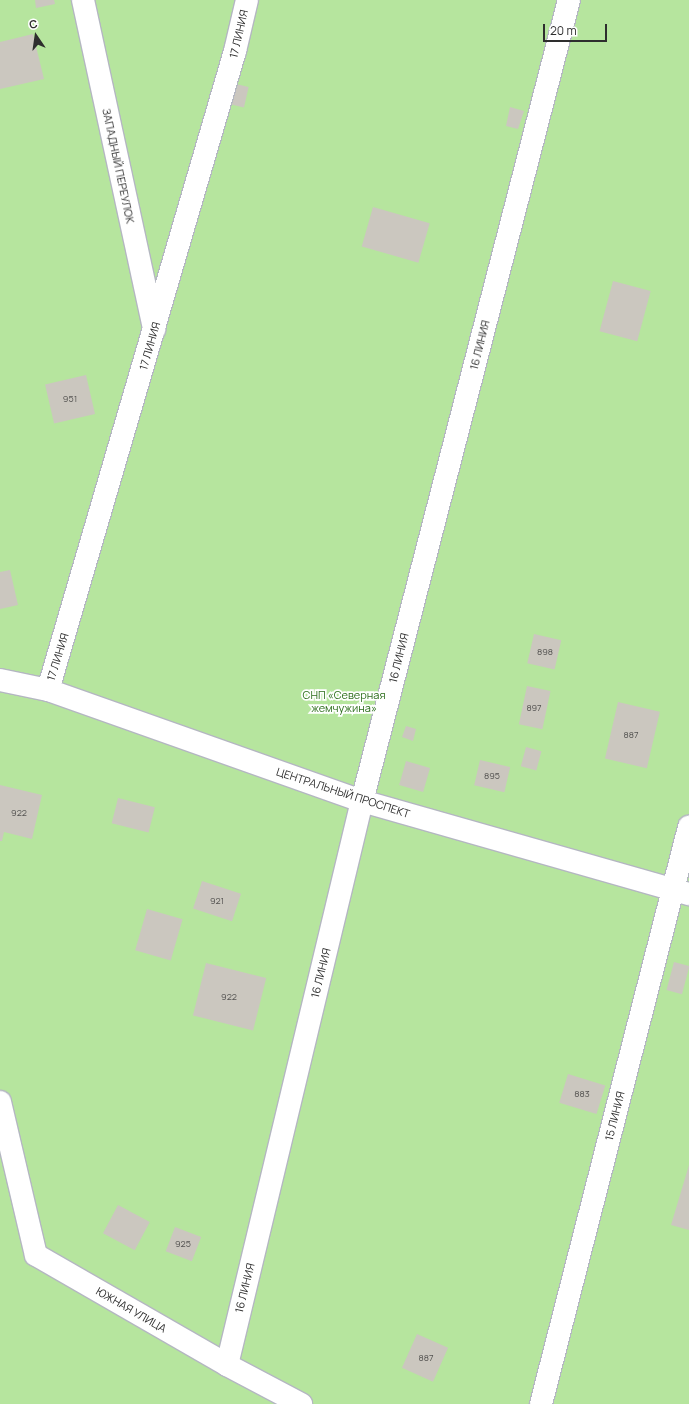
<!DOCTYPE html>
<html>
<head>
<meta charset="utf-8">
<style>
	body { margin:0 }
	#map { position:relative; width:689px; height:1404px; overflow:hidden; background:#efe9e1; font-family:Manrope,sans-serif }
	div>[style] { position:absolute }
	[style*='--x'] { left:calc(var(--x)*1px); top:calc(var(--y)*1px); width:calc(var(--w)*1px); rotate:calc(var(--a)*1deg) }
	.green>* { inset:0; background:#b6e59e; transform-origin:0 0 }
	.building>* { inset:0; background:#cbc7bf; transform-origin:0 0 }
	.roads { filter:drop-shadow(1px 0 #b4b7c1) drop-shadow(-1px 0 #b4b7c1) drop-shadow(0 1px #b4b7c1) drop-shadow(0 -1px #b4b7c1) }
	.street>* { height:22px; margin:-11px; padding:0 11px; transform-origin:11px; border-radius:11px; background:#fff }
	span { translate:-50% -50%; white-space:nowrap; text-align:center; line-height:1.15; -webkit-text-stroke:3.5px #fff; paint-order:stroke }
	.number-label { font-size:9px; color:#555452 }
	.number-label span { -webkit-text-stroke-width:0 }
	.street-label { font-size:11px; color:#2e2e2e }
	.park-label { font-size:11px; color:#2c6e1b }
	.north { position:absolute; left:16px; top:16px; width:40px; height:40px; -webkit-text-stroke:3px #fff; paint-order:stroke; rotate:347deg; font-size:11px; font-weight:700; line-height:16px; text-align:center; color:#2e2e2e }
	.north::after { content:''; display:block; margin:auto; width:14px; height:18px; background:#2e2e2e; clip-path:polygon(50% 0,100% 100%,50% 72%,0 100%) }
	.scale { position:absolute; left:543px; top:24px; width:64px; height:18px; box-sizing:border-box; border:2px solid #2e2e2e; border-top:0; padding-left:5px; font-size:12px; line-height:14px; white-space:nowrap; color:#2e2e2e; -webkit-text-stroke:3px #fff; paint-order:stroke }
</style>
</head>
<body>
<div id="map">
	<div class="green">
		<div style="left:0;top:0;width:689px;height:1404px"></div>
	</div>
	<div class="building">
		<div style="clip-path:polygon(35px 0,54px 0,55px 4px,36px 8px)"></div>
		<div style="clip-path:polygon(33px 34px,44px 79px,0 89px,0 42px)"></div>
		<div style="left:236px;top:84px;width:13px;height:21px;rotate:13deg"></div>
		<div style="clip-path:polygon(510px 107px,524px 111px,518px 129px,506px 126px)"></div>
		<div style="left:373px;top:207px;width:59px;height:41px;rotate:16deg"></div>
		<div style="left:613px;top:281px;width:39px;height:52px;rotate:15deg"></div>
		<div style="left:86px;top:375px;width:40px;height:42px;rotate:77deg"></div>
		<div style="clip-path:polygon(10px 570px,18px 605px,0 609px,0 572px)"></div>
		<div style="left:534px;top:634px;width:28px;height:30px;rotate:13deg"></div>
		<div style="left:527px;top:686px;width:24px;height:39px;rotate:12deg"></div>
		<div style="left:618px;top:702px;width:43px;height:58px;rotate:13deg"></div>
		<div style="clip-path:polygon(406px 726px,416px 729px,413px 741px,402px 737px)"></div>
		<div style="left:526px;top:747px;width:16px;height:20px;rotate:15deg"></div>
		<div style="left:480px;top:760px;width:31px;height:26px;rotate:13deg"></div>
		<div style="left:406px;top:761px;width:25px;height:25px;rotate:16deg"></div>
		<div style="clip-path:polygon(0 785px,42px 795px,32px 839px,4px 832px,2px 841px,0 841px)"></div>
		<div style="left:118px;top:798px;width:38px;height:26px;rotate:14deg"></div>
		<div style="left:202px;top:881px;width:41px;height:29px;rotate:18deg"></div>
		<div style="left:147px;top:909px;width:37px;height:43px;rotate:16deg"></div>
		<div style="left:674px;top:962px;width:16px;height:29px;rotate:15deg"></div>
		<div style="left:206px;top:963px;width:62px;height:54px;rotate:14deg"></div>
		<div style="left:568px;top:1074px;width:39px;height:30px;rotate:17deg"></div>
		<div style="clip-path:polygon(689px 1165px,689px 1230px,671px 1225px)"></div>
		<div style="left:118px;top:1205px;width:36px;height:32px;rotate:28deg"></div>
		<div style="left:175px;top:1227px;width:28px;height:26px;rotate:21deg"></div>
		<div style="left:417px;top:1334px;width:34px;height:37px;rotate:24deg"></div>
	</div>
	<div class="roads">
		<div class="street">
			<div style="--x:83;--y:0;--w:337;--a:77.8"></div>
			<div style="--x:0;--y:680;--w:49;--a:11.8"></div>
			<div style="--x:48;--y:690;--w:333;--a:19.5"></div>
			<div style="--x:362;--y:801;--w:340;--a:15.9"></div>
			<div style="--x:48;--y:690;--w:666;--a:-73.69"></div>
			<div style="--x:235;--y:51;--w:52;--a:-76.8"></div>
			<div style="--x:0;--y:1102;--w:157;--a:76.8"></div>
			<div style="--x:36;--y:1255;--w:220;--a:29.9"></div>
			<div style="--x:227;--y:1365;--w:84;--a:27.8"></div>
			<div style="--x:227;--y:1365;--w:580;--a:-76.54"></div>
			<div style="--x:362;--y:801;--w:827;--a:-75.51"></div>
			<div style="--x:541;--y:1404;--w:596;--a:-75.61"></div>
		</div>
	</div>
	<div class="number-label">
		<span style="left:70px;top:399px">951</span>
		<span style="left:545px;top:652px">898</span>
		<span style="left:534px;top:708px">897</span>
		<span style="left:631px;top:735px">887</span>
		<span style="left:492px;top:776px">895</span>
		<span style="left:19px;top:813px">922</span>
		<span style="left:217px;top:901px">921</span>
		<span style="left:229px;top:997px">922</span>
		<span style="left:582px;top:1094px">883</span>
		<span style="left:183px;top:1244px">925</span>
		<span style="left:426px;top:1358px">887</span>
	</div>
	<div class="street-label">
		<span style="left:239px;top:34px;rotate:-77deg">17 ЛИНИЯ</span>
		<span style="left:118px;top:166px;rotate:78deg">ЗАПАДНЫЙ ПЕРЕУЛОК</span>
		<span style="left:480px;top:345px;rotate:-76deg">16 ЛИНИЯ</span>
		<span style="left:150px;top:346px;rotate:-74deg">17 ЛИНИЯ</span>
		<span style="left:58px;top:657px;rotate:-73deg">17 ЛИНИЯ</span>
		<span style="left:399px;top:658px;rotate:-76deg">16 ЛИНИЯ</span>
		<span style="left:343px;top:793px;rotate:18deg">ЦЕНТРАЛЬНЫЙ ПРОСПЕКТ</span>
		<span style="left:321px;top:973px;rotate:-76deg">16 ЛИНИЯ</span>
		<span style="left:615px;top:1116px;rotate:-76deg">15 ЛИНИЯ</span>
		<span style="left:245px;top:1288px;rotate:-76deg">16 ЛИНИЯ</span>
		<span style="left:131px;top:1310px;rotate:30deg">ЮЖНАЯ УЛИЦА</span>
	</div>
	<div class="park-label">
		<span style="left:344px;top:702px">СНП «Северная<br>жемчужина»</span>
	</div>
	<div class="north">С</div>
	<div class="scale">20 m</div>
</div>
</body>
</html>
